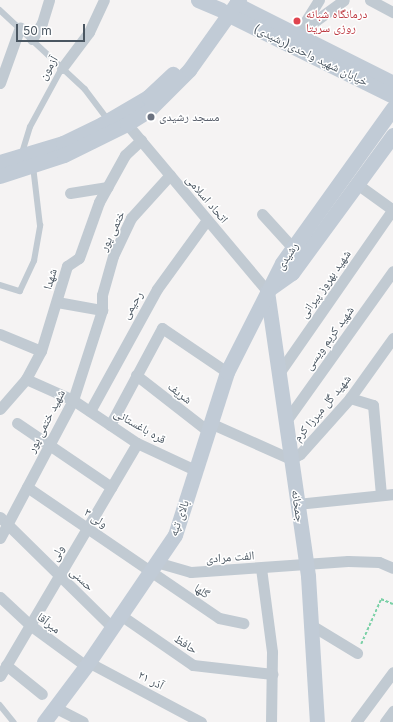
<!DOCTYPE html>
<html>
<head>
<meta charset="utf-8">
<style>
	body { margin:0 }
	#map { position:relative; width:393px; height:722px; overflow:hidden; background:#f5f3f3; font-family:Inter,"Noto Naskh Arabic",sans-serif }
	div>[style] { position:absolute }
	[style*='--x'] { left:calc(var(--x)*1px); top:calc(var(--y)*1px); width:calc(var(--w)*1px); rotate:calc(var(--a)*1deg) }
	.path>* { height:1.5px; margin-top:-0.75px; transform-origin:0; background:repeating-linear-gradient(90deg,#7ad0a6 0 3px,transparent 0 5px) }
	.lane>* { height:5.5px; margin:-2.75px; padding:0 2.75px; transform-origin:2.75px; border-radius:2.75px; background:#c1cad2 }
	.street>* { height:11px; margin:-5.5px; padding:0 5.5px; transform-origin:5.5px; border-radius:5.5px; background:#c1cad2 }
	.secondary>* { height:15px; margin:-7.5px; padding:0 7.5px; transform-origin:7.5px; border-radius:7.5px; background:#c1cbd6 }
	.dots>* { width:11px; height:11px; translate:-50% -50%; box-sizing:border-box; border:2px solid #fff; border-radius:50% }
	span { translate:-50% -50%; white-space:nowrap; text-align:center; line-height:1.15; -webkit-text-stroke:3px #fff; paint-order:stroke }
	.health-label { font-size:12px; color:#be3a42 }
	.left { translate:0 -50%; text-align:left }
	.street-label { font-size:12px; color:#4a5661 }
	.worship-label { font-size:12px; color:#5b616d }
	.scale { position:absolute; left:16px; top:24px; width:69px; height:18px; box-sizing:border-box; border:2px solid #4a5661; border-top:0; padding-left:5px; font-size:12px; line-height:14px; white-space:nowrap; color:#4a5661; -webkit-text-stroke:3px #fff; paint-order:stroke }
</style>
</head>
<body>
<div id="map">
	<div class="path">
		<div style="--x:361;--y:644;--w:49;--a:-66"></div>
		<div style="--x:381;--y:599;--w:13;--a:23"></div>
	</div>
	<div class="lane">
		<div style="--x:0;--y:10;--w:116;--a:42.9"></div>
		<div style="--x:85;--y:89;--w:38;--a:53"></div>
		<div style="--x:22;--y:153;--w:27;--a:-73"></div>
		<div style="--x:30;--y:127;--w:67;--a:-61.5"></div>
		<div style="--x:0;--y:285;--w:21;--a:17"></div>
		<div style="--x:20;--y:291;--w:33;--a:-65"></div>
		<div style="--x:34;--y:261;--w:36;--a:-80"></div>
		<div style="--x:40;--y:226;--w:60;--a:-96.7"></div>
		<div style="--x:0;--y:705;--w:22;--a:51"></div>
	</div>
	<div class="street">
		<div style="--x:370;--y:0;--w:26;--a:28"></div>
		<div style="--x:302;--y:27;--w:32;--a:-58"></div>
		<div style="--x:296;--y:35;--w:59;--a:-36.1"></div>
		<div style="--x:32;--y:39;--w:19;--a:-58"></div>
		<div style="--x:42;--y:23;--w:24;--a:-73"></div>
		<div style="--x:62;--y:68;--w:45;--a:-53.1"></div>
		<div style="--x:89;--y:32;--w:35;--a:-65"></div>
		<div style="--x:0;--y:83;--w:59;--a:-70.3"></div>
		<div style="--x:127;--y:124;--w:218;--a:50"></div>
		<div style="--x:357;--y:184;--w:44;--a:35.8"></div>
		<div style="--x:70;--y:193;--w:38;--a:-9"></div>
		<div style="--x:262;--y:214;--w:45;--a:47.7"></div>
		<div style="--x:57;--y:302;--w:46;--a:10.1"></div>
		<div style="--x:0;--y:334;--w:44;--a:22.5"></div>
		<div style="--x:279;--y:373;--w:200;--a:-55.2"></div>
		<div style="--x:136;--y:375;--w:91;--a:37.9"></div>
		<div style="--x:26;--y:379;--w:51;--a:24.1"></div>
		<div style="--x:73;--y:400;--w:77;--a:33.9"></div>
		<div style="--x:137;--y:443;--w:64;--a:25"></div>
		<div style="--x:350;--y:398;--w:24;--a:17"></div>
		<div style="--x:373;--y:405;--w:89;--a:84.9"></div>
		<div style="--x:0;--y:409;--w:40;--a:-49"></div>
		<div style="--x:26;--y:379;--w:32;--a:-62"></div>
		<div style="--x:41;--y:351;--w:89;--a:-73"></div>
		<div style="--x:67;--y:266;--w:14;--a:-34"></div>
		<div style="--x:79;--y:258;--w:59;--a:-70.3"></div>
		<div style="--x:99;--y:202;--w:54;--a:-61"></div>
		<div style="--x:125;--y:155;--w:22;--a:-43"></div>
		<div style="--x:90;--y:411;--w:139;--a:-61.2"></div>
		<div style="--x:157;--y:289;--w:85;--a:-54.1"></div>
		<div style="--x:286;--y:421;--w:184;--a:-54.5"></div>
		<div style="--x:17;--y:423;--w:114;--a:34.2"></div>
		<div style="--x:210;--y:423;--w:89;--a:24"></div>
		<div style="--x:291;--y:459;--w:10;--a:-29"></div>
		<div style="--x:300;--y:454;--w:75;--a:-48.2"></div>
		<div style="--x:350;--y:398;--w:74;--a:-54.4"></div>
		<div style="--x:110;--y:425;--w:110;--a:-61.8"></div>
		<div style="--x:162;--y:328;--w:78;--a:34.1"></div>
		<div style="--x:27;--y:487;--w:232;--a:34.3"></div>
		<div style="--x:219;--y:618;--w:25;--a:12"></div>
		<div style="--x:297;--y:504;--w:97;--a:-5.9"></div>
		<div style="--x:0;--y:517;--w:156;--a:44.5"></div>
		<div style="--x:0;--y:538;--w:156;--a:-62.1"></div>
		<div style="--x:73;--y:400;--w:95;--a:-72.1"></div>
		<div style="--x:102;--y:310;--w:15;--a:-90"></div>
		<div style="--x:102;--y:295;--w:41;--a:-74.2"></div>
		<div style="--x:113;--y:256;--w:42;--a:-64.7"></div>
		<div style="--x:131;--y:218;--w:58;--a:-47.8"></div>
		<div style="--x:156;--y:562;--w:36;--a:16"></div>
		<div style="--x:191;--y:572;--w:157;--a:-4"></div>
		<div style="--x:348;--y:561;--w:31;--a:2"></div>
		<div style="--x:379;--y:562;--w:15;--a:23"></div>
		<div style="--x:261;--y:568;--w:85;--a:82.5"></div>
		<div style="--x:272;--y:652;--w:70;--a:90.8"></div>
		<div style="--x:0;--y:597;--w:41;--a:43"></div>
		<div style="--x:30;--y:625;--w:69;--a:36.2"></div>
		<div style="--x:119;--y:614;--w:90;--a:34.6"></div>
		<div style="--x:193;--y:665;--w:80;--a:6.5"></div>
		<div style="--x:311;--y:625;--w:54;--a:31.3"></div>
		<div style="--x:88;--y:662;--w:128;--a:28"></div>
		<div style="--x:6;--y:665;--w:46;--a:38.9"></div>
		<div style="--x:0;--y:676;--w:270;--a:-59.5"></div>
		<div style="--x:56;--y:708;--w:30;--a:27"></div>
		<div style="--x:356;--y:722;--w:62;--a:-53.5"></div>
		<div style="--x:385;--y:722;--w:14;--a:-54"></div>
	</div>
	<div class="secondary">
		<div style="--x:198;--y:0;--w:25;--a:23"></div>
		<div style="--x:236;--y:4;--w:176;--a:26.7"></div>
		<div style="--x:229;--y:15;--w:183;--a:26.3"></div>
		<div style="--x:0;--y:162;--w:66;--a:-16.8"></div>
		<div style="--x:63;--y:143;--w:43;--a:-26"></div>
		<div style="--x:102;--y:124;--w:53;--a:-30.4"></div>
		<div style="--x:148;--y:97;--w:34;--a:-43"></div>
		<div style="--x:0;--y:176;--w:67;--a:-18.2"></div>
		<div style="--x:64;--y:155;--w:70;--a:-26.2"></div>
		<div style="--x:127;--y:124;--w:26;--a:-32"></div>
		<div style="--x:149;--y:110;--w:57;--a:-45"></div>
		<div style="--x:189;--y:70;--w:86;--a:-54.5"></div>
		<div style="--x:269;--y:289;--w:28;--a:-35"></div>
		<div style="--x:292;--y:273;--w:171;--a:-53.8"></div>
		<div style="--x:267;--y:291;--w:288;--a:81.8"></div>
		<div style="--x:308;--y:576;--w:146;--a:86.5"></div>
		<div style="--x:44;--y:722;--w:70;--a:-53.1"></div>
		<div style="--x:86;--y:666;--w:158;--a:-55.8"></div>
		<div style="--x:175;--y:535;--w:171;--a:-72.3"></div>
		<div style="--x:227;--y:372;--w:122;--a:-63.2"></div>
		<div style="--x:282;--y:263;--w:191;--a:-54.4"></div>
	</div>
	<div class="dots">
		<div style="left:297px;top:21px;background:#e0444e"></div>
		<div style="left:151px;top:117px;background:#6b7280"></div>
	</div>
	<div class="health-label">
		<span class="left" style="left:306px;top:21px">درمانگاه شبانه<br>روزی سریتا</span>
	</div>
	<div class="street-label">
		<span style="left:311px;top:55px;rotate:26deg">خیابان شهید واحدی(رشیدی)</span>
		<span style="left:48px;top:68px;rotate:-59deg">آزمون</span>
		<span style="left:207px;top:199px;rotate:50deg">اتحاد اسلامی</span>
		<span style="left:112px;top:231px;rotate:-64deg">ختمی پور</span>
		<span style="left:287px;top:256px;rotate:-57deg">رشیدی</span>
		<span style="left:50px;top:279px;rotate:-74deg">شهدا</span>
		<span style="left:325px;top:284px;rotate:-55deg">شهید بهروز پیرانی</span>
		<span style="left:132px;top:305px;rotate:-59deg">رحیمی</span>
		<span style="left:329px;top:338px;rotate:-54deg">شهید کریم ویسی</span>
		<span style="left:180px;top:393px;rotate:38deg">شریف</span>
		<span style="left:322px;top:408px;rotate:-50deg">شهید گل میرزا کرم</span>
		<span style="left:46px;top:421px;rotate:-63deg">شهید ختمی پور</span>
		<span style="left:140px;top:426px;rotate:30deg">قره باغستانی</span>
		<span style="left:298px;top:506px;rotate:82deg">جمخانه</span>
		<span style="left:96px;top:518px;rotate:34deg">ولی ۳</span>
		<span style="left:179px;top:518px;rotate:-70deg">بالای تپه</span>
		<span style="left:57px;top:553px;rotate:-60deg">ولی</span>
		<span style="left:230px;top:557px;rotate:-4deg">الفت مرادی</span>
		<span style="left:82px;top:579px;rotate:44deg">حسنی</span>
		<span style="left:202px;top:591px;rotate:34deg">گلها</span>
		<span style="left:49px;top:623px;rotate:37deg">میرآقا</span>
		<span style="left:186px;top:644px;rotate:33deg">حافظ</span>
		<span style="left:151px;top:680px;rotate:27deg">۲۱ آذر</span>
	</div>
	<div class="worship-label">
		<span class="left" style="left:159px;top:117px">مسجد رشیدی</span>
	</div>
	<div class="scale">50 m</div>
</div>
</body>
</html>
